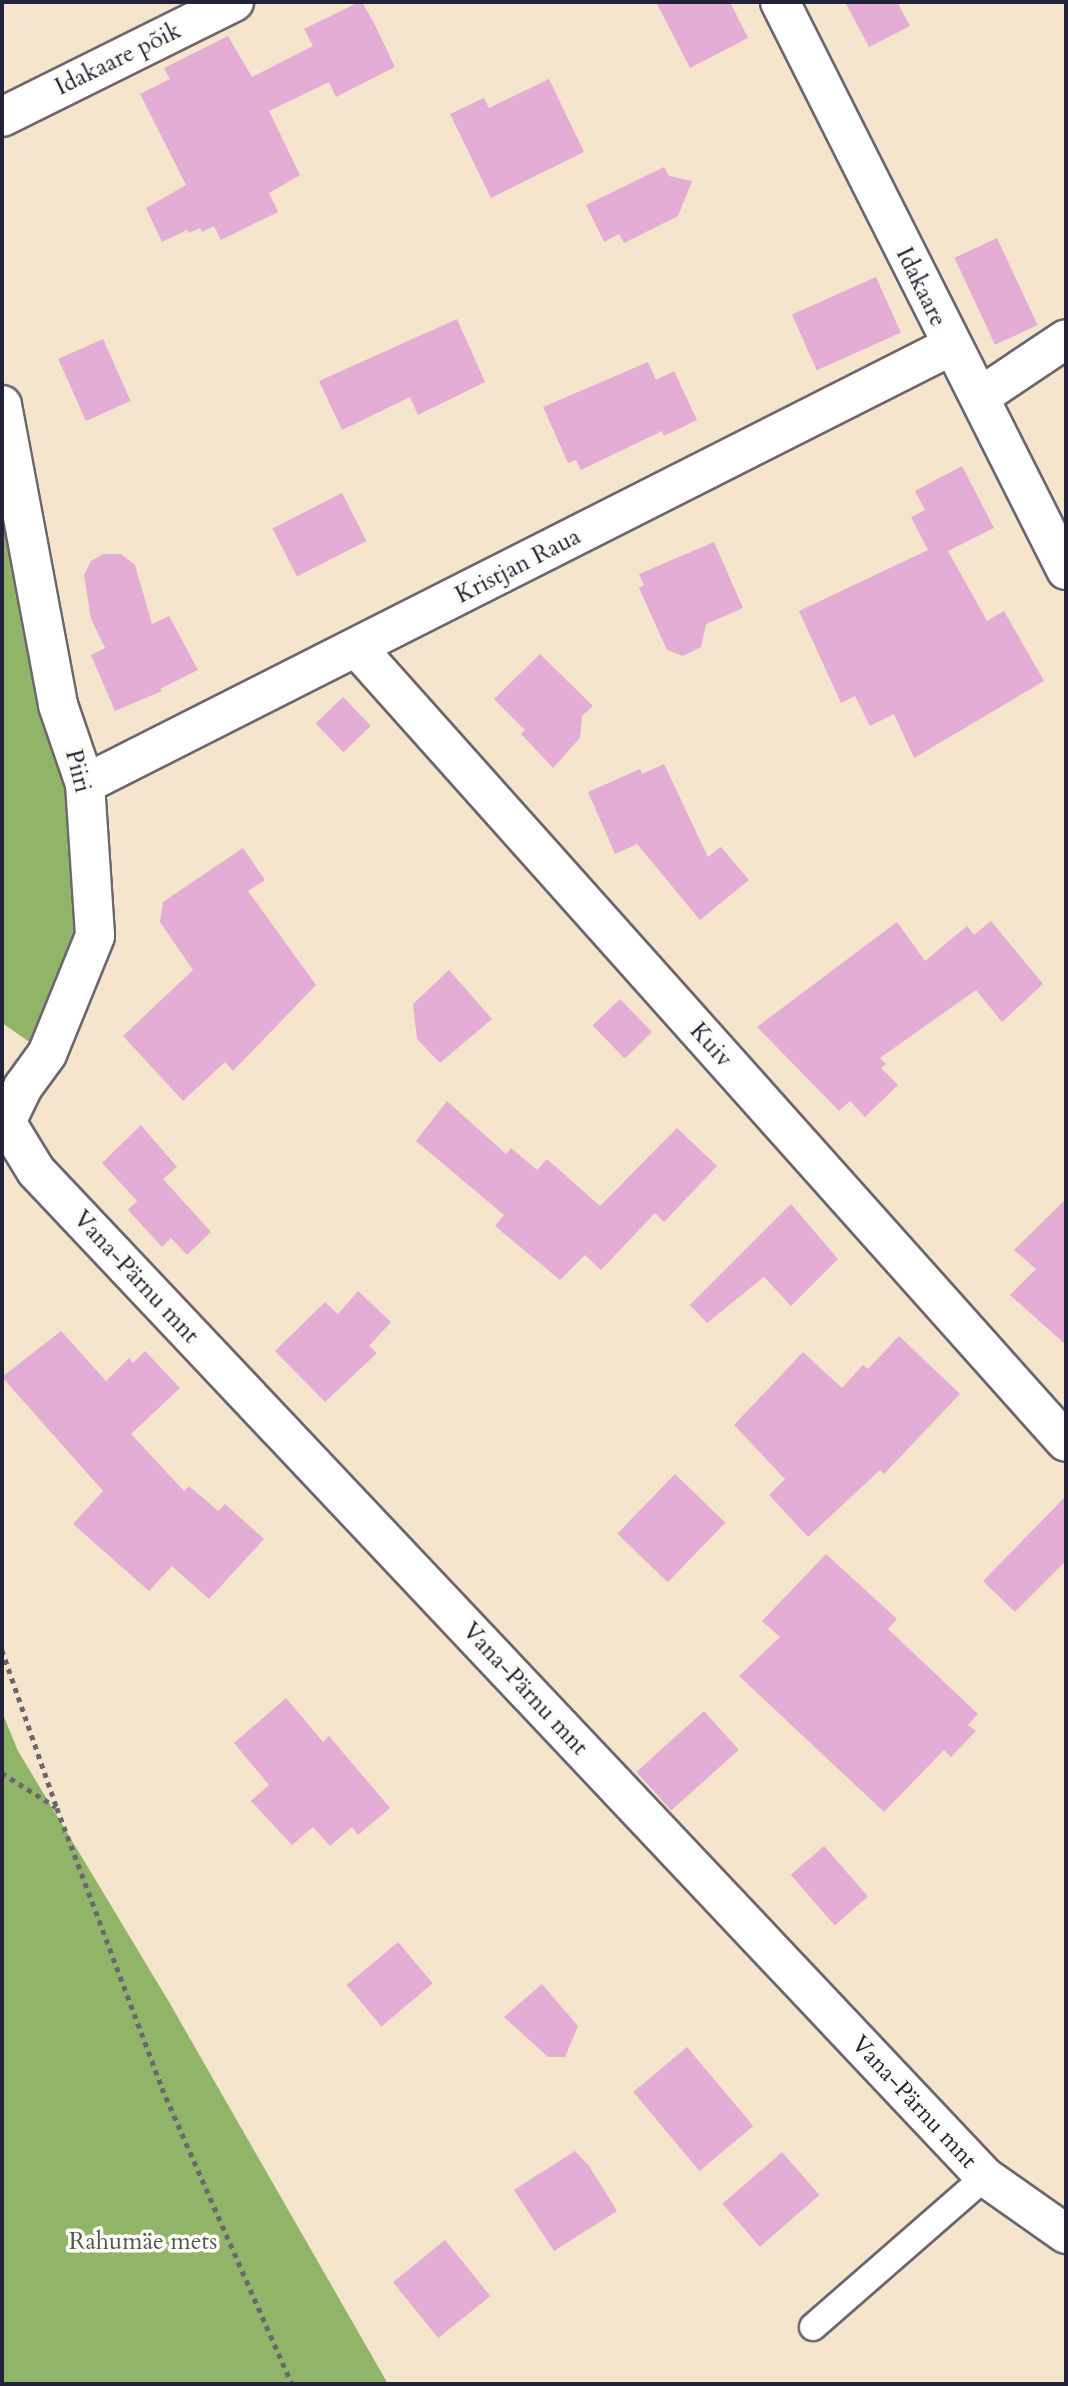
<!DOCTYPE html>
<html>
<head>
<meta charset="utf-8">
<style>
	body { margin:0 }
	#map { position:relative; width:1068px; height:2386px; overflow:hidden; background:#f6e5cd; font-family:Cardo,serif }
	div>[style] { position:absolute }
	[style*='--x'] { left:calc(var(--x)*1px); top:calc(var(--y)*1px); width:calc(var(--w)*1px); rotate:calc(var(--a)*1deg) }
	.forest>* { inset:0; background:#90b569 }
	.building>* { inset:0; background:#e3add5; transform-origin:0 0 }
	.path>* { height:4.5px; margin-top:-2.25px; transform-origin:0; background:repeating-linear-gradient(90deg,#6c666e 0 5px,transparent 0 10px) }
	.roads { filter:drop-shadow(2px 0 #6c666e) drop-shadow(-2px 0 #6c666e) drop-shadow(0 2px #6c666e) drop-shadow(0 -2px #6c666e) }
	.service>* { height:26px; margin:-13px; padding:0 13px; transform-origin:13px; border-radius:13px; background:#fff }
	.minor>* { height:38px; margin:-19px; padding:0 19px; transform-origin:19px; border-radius:19px; background:#fff }
	span { translate:-50% -50%; white-space:nowrap; text-align:center; line-height:1.15; -webkit-text-stroke:7px #fdfcf7; paint-order:stroke }
	.street-label { font-size:24px; color:#22223b }
	.park-label { font-size:24px; color:#4e574e }
	.frame { position:absolute; inset:0; border:4px solid #22223b; pointer-events:none }
</style>
</head>
<body>
<div id="map">
	<div class="forest">
		<div style="clip-path:polygon(2px 405px,95px 936px,47px 1054px,2px 1023px)"></div>
		<div style="clip-path:polygon(2px 1712px,18px 1751px,169px 2002px,388px 2384px,2px 2384px)"></div>
	</div>
	<div class="building">
		<div style="clip-path:polygon(359px 2px,362px 2px,374px 23px,395px 67px,336px 97px,329px 82px,269px 111px,300px 175px,269px 193px,278px 212px,221px 240px,214px 226px,202px 232px,200px 228px,189px 233px,187px 230px,162px 242px,146px 208px,186px 185px,140px 94px,170px 79px,164px 68px,228px 36px,252px 77px,313px 46px,304px 29px)"></div>
		<div style="clip-path:polygon(656px 2px,730px 2px,748px 38px,690px 68px)"></div>
		<div style="clip-path:polygon(845px 2px,897px 2px,910px 26px,869px 47px)"></div>
		<div style="clip-path:polygon(549px 79px,584px 152px,491px 198px,450px 114px,484px 98px,489px 108px)"></div>
		<div style="clip-path:polygon(664px 167px,669px 176px,692px 181px,678px 216px,624px 243px,619px 234px,604px 242px,586px 205px)"></div>
		<div style="left:997px;top:238px;width:96px;height:47px;rotate:65deg"></div>
		<div style="left:876px;top:277px;width:61px;height:92px;rotate:66deg"></div>
		<div style="clip-path:polygon(457px 319px,485px 382px,418px 415px,410px 397px,342px 430px,319px 381px)"></div>
		<div style="left:103px;top:339px;width:68px;height:49px;rotate:66deg"></div>
		<div style="clip-path:polygon(648px 362px,656px 380px,674px 371px,697px 420px,664px 436px,662px 431px,581px 470px,576px 460px,568px 463px,543px 407px)"></div>
		<div style="clip-path:polygon(962px 466px,994px 528px,948px 551px,987px 621px,1004px 611px,1044px 681px,914px 758px,894px 714px,870px 726px,855px 696px,841px 703px,799px 611px,928px 550px,911px 517px,925px 510px,915px 491px)"></div>
		<div style="left:342px;top:493px;width:54px;height:78px;rotate:63deg"></div>
		<div style="clip-path:polygon(714px 542px,743px 608px,706px 624px,701px 647px,683px 656px,667px 650px,639px 588px,644px 585px,639px 574px)"></div>
		<div style="clip-path:polygon(103px 554px,121px 554px,135px 565px,152px 624px,169px 616px,198px 670px,160px 689px,162px 691px,115px 711px,91px 655px,105px 648px,91px 619px,84px 575px,91px 561px)"></div>
		<div style="clip-path:polygon(540px 654px,593px 706px,582px 716px,580px 738px,553px 768px,521px 734px,525px 730px,494px 699px)"></div>
		<div style="left:343px;top:697px;width:40px;height:38px;rotate:46deg"></div>
		<div style="clip-path:polygon(664px 764px,708px 857px,721px 847px,749px 880px,700px 920px,637px 844px,615px 854px,588px 792px,640px 769px,642px 774px)"></div>
		<div style="clip-path:polygon(243px 848px,265px 880px,248px 891px,316px 985px,233px 1071px,225px 1062px,183px 1101px,123px 1036px,193px 970px,160px 922px,163px 902px)"></div>
		<div style="clip-path:polygon(991px 921px,1043px 984px,1002px 1022px,976px 990px,880px 1058px,886px 1064px,881px 1068px,898px 1085px,865px 1117px,850px 1101px,839px 1111px,757px 1027px,897px 922px,925px 961px,967px 926px,974px 935px)"></div>
		<div style="clip-path:polygon(449px 970px,492px 1019px,440px 1063px,417px 1039px,413px 1004px)"></div>
		<div style="left:620px;top:999px;width:46px;height:38px;rotate:46deg"></div>
		<div style="clip-path:polygon(447px 1101px,506px 1154px,511px 1148px,537px 1170px,547px 1159px,600px 1206px,677px 1128px,717px 1166px,664px 1222px,655px 1213px,601px 1270px,585px 1255px,560px 1280px,495px 1226px,504px 1215px,416px 1141px)"></div>
		<div style="clip-path:polygon(141px 1125px,177px 1167px,163px 1179px,211px 1232px,187px 1255px,171px 1238px,162px 1247px,128px 1210px,137px 1201px,102px 1163px)"></div>
		<div style="clip-path:polygon(1066px 1199px,1066px 1345px,1010px 1295px,1036px 1269px,1014px 1250px)"></div>
		<div style="clip-path:polygon(791px 1204px,838px 1259px,791px 1306px,764px 1277px,707px 1323px,690px 1305px)"></div>
		<div style="clip-path:polygon(358px 1291px,391px 1322px,369px 1346px,377px 1353px,325px 1402px,275px 1351px,325px 1302px,338px 1314px)"></div>
		<div style="clip-path:polygon(61px 1331px,106px 1381px,129px 1358px,133px 1363px,145px 1351px,180px 1388px,131px 1434px,184px 1491px,189px 1486px,218px 1511px,225px 1504px,264px 1539px,209px 1599px,172px 1566px,149px 1591px,73px 1524px,103px 1491px,2px 1377px)"></div>
		<div style="clip-path:polygon(899px 1336px,960px 1394px,884px 1474px,880px 1470px,808px 1537px,769px 1495px,785px 1479px,734px 1425px,803px 1352px,842px 1388px,863px 1365px,868px 1369px)"></div>
		<div style="left:675px;top:1474px;width:70px;height:83px;rotate:44deg"></div>
		<div style="clip-path:polygon(1066px 1496px,1066px 1561px,1015px 1612px,983px 1581px)"></div>
		<div style="clip-path:polygon(826px 1554px,897px 1619px,888px 1629px,978px 1714px,968px 1725px,976px 1731px,951px 1757px,944px 1750px,884px 1812px,739px 1676px,780px 1637px,762px 1621px)"></div>
		<div style="clip-path:polygon(286px 1698px,323px 1742px,329px 1736px,390px 1808px,358px 1835px,352px 1827px,330px 1846px,313px 1827px,292px 1845px,251px 1801px,269px 1785px,234px 1743px)"></div>
		<div style="left:704px;top:1711px;width:52px;height:91px;rotate:48deg"></div>
		<div style="left:824px;top:1846px;width:67px;height:44px;rotate:49deg"></div>
		<div style="left:398px;top:1942px;width:54px;height:67px;rotate:50deg"></div>
		<div style="clip-path:polygon(542px 1984px,578px 2026px,565px 2057px,548px 2057px,504px 2017px)"></div>
		<div style="left:687px;top:2047px;width:103px;height:70px;rotate:50deg"></div>
		<div style="clip-path:polygon(575px 2151px,589px 2166px,617px 2211px,554px 2251px,514px 2190px)"></div>
		<div style="left:782px;top:2152px;width:57px;height:79px;rotate:49deg"></div>
		<div style="left:445px;top:2240px;width:72px;height:67px;rotate:51deg"></div>
	</div>
	<div class="path">
		<div style="--x:2;--y:1650;--w:167;--a:70.8"></div>
		<div style="--x:57;--y:1808;--w:299;--a:69.4"></div>
		<div style="--x:162;--y:2088;--w:323;--a:66.3"></div>
		<div style="--x:2;--y:1773;--w:64;--a:32.2"></div>
	</div>
	<div class="roads">
		<div class="service">
			<div style="--x:813;--y:2327;--w:228;--a:-41.1"></div>
		</div>
		<div class="minor">
			<div style="--x:780;--y:2;--w:636;--a:63.27"></div>
			<div style="--x:2;--y:117;--w:259;--a:-26.4"></div>
			<div style="--x:981;--y:396;--w:102;--a:-33.8"></div>
			<div style="--x:2;--y:405;--w:305;--a:79.4"></div>
			<div style="--x:58;--y:705;--w:83;--a:71.1"></div>
			<div style="--x:85;--y:784;--w:152;--a:86.2"></div>
			<div style="--x:95;--y:936;--w:127;--a:112.1"></div>
			<div style="--x:47;--y:1054;--w:41;--a:126"></div>
			<div style="--x:23;--y:1087;--w:39;--a:116"></div>
			<div style="--x:6;--y:1122;--w:57;--a:58.5"></div>
			<div style="--x:36;--y:1171;--w:1383;--a:46.67"></div>
			<div style="--x:985;--y:2177;--w:99;--a:35.1"></div>
			<div style="--x:357;--y:648;--w:1064;--a:48.24"></div>
			<div style="--x:85;--y:784;--w:970;--a:-26.83"></div>
		</div>
	</div>
	<div class="street-label">
		<span style="left:118px;top:59px;rotate:-26deg">Idakaare põik</span>
		<span style="left:921px;top:287px;rotate:64deg">Idakaare</span>
		<span style="left:518px;top:566px;rotate:-27deg">Kristjan Raua</span>
		<span style="left:78px;top:771px;rotate:76deg">Piiri</span>
		<span style="left:711px;top:1045px;rotate:48deg">Kuiv</span>
		<span style="left:136px;top:1277px;rotate:47deg">Vana-Pärnu mnt</span>
		<span style="left:525px;top:1689px;rotate:47deg">Vana-Pärnu mnt</span>
		<span style="left:914px;top:2102px;rotate:47deg">Vana-Pärnu mnt</span>
	</div>
	<div class="park-label">
		<span style="left:143px;top:2242px">Rahumäe mets</span>
	</div>
	<div class="frame"></div>
</div>
</body>
</html>
